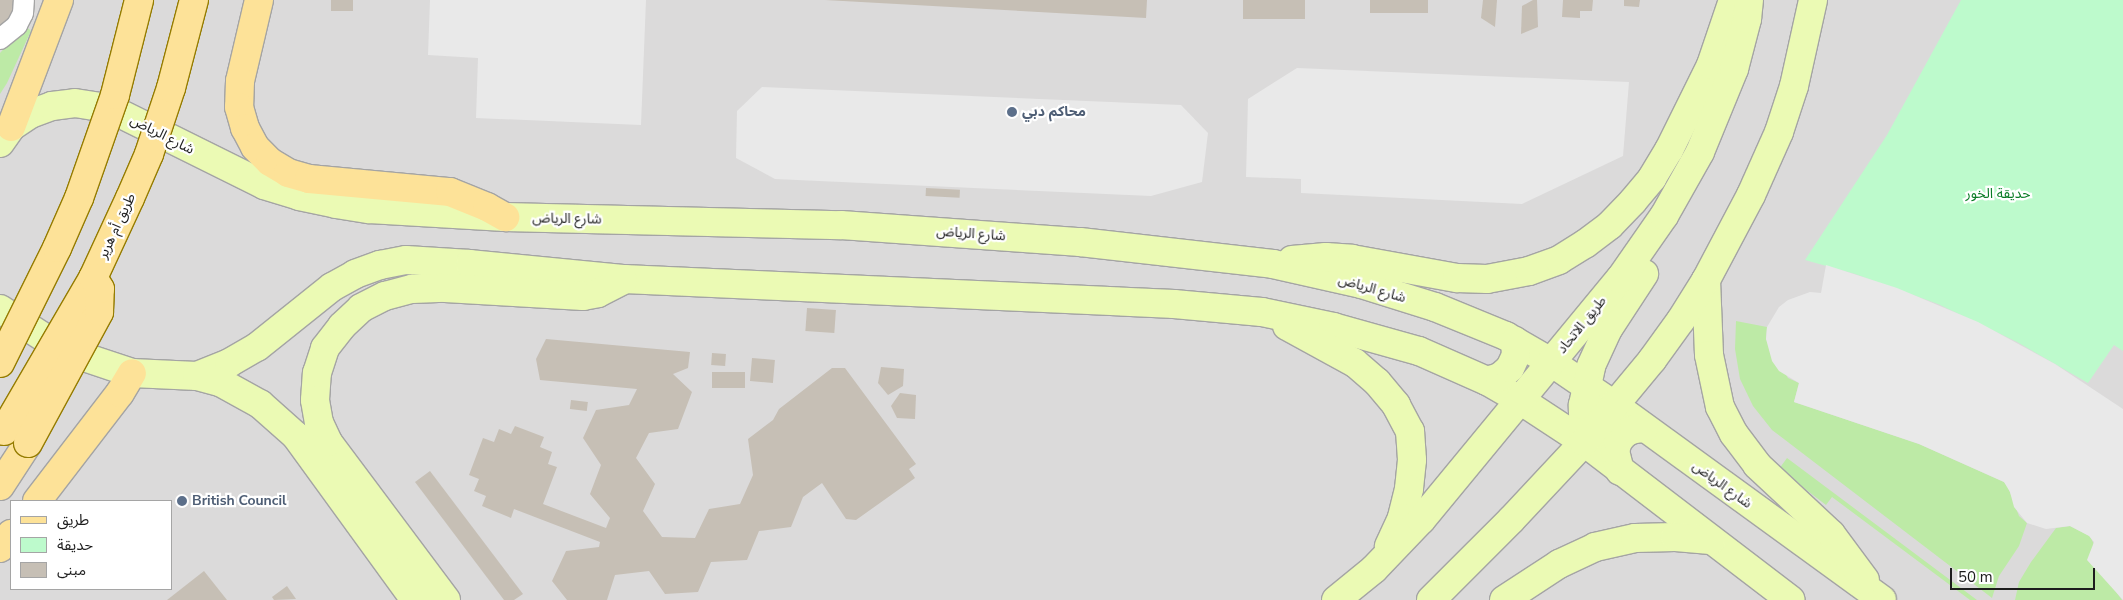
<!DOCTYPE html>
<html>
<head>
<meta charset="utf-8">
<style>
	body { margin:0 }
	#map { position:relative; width:2123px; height:600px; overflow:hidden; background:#eeece2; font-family:"Nunito Sans","Noto Sans Arabic",sans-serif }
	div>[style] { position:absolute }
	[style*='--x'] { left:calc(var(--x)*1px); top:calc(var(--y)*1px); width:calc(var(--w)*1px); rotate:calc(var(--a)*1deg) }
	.residential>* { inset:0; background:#dbdada }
	.grass>* { inset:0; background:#bdeaa6 }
	.park>* { inset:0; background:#bdfacc }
	.parking>* { inset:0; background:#e9e9e9 }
	.building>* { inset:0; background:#c6bfb5; transform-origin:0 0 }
	.roads { filter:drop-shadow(1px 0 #a4a4a4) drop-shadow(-1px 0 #a4a4a4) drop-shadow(0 1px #a4a4a4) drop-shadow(0 -1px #a4a4a4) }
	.street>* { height:20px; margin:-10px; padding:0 10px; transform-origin:10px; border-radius:10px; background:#fff }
	.secondary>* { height:28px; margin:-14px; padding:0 14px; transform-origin:14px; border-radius:14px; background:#ebfab4 }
	.primary>* { height:28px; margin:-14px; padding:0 14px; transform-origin:14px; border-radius:14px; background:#fde298 }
	.bridges { filter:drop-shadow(1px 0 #957c00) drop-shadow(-1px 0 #957c00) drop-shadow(0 1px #957c00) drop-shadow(0 -1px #957c00) }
	.primary-bridge>* { height:28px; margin:-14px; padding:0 14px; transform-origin:14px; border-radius:14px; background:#fde298 }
	.dots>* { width:14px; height:14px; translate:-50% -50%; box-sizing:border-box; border:2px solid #fff; border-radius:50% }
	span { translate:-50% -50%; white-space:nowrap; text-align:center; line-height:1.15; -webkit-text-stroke:4.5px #fff; paint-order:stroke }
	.service-label { font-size:14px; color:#4e5e75; font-weight:700 }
	.left { translate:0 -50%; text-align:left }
	.street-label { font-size:14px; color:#1d1d1d }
	.park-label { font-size:14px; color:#097c25 }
	.legend { position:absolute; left:10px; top:500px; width:162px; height:90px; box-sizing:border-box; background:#fff; border:1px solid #a5a5a5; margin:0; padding:6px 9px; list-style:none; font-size:15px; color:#1d1d1d }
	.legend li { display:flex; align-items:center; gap:10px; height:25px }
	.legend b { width:25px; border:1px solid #a5a5a5 }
	.scale { position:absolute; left:1950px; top:568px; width:145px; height:22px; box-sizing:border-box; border:2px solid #1d1d1d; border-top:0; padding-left:6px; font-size:15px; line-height:18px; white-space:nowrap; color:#1d1d1d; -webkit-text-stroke:4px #fff; paint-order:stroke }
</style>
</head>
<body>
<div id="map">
	<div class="residential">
		<div style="clip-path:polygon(evenodd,0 0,2123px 0,2123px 600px,0 600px,0 0,11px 501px,171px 501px,171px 589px,11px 589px,11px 501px)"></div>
	</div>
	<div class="grass">
		<div style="clip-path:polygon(25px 25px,31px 31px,7px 83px,0 94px,0 53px)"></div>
		<div style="clip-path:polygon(1736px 321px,1767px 327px,1766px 339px,1788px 378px,1799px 383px,1794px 402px,1919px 444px,2004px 482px,2008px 487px,2019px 516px,2027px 523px,2019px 546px,1999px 576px,1992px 598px,1772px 430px,1753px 406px,1740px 379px,1735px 349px)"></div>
		<div style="clip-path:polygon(1787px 458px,1977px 600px,1970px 600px,1832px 497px,1826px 505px,1779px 469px)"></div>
		<div style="clip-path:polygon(2070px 526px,2090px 536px,2117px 593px,2122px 600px,2015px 600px,2019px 582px,2031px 562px,2056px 528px)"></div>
	</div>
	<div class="park">
		<div style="clip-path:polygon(1961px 0,2123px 0,2123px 351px,2114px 345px,2088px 383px,2017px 342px,1938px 304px,1855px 274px,1805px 260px,1887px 135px)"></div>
	</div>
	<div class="parking">
		<div style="clip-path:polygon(430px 0,646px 0,641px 125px,476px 118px,478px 58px,428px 55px)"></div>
		<div style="clip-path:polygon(1297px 68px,1629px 82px,1623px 156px,1522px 204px,1301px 193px,1301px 179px,1246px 177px,1248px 99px)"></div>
		<div style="clip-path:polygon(762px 87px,1181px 105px,1208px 133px,1202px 182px,1151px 196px,775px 179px,736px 158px,737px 111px)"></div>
		<div style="clip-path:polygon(1826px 265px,1897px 288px,1978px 322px,2055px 364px,2123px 409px,2123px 600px,2087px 560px,2094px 542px,2089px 536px,2070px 526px,2046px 529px,2027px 523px,2014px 507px,2010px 492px,2004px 482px,1919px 444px,1794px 402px,1799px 383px,1779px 371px,1772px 361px,1766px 339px,1767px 327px,1779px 307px,1788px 300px,1810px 292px,1821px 293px)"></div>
	</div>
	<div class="building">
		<div style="clip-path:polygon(0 0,19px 0,14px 17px,0 32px)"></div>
		<div style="left:331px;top:0;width:22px;height:11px"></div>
		<div style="clip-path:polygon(825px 0,1147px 0,1146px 18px)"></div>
		<div style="left:1243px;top:0;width:62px;height:19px"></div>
		<div style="left:1370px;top:0;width:58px;height:13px"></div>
		<div style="clip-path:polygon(1483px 0,1497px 0,1495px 27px,1481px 18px)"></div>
		<div style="clip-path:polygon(1533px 0,1537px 0,1538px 27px,1521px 34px,1522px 6px)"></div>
		<div style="clip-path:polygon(1563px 0,1593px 0,1592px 11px,1580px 11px,1580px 18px,1562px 17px)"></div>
		<div style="clip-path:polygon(1624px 0,1640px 0,1639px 7px,1624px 6px)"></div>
		<div style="left:926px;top:188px;width:34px;height:8px;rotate:3deg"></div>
		<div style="left:807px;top:308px;width:29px;height:23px;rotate:4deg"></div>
		<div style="clip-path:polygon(546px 339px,690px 352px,688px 368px,673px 374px,692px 392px,678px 429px,649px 433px,636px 458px,655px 484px,643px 511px,662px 537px,695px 538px,709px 509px,740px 504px,753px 475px,748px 439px,773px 420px,779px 409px,832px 368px,845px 368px,916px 464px,909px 469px,915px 478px,856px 520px,846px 519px,822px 483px,803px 497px,791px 527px,759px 531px,747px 560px,711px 562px,698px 592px,665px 594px,649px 571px,615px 575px,607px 600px,567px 600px,552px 581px,566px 551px,599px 547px,600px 542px,514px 509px,511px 518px,482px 506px,486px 496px,474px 491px,479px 479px,469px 475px,483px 438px,494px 442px,499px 429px,511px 434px,515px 426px,544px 437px,540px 447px,552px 452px,548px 464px,557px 467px,543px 504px,606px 528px,610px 518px,590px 494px,601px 465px,583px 438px,596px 410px,629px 405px,637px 389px,540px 380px,536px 359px)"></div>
		<div style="left:712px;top:353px;width:14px;height:12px;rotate:4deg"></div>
		<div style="left:752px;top:358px;width:23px;height:23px;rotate:5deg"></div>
		<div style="clip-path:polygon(881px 367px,904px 369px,903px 386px,888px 395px,878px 383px)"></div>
		<div style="left:745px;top:372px;width:16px;height:33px;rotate:90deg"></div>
		<div style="clip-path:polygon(900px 393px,916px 395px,915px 419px,897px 418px,891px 406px)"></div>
		<div style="left:571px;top:400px;width:17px;height:9px;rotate:7deg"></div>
		<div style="clip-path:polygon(430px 471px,523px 594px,514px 600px,504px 600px,415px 482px)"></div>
		<div style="clip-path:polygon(204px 571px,227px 600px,167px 600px)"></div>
		<div style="clip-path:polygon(287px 586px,296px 599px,274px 600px,272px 597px)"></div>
	</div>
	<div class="roads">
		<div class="street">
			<div style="--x:0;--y:39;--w:22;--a:-39"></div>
			<div style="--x:17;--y:25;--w:13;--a:-63"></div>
			<div style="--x:23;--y:13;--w:13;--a:-86"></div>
		</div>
		<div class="secondary">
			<div style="--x:0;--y:143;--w:19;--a:-55"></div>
			<div style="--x:11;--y:127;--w:23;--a:-34"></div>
			<div style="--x:30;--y:114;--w:23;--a:-20"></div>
			<div style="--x:52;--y:106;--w:23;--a:-7"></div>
			<div style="--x:75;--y:103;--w:36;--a:9"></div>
			<div style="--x:111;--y:109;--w:171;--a:26.4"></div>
			<div style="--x:264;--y:185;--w:37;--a:17"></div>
			<div style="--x:299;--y:196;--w:38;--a:12"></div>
			<div style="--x:336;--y:204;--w:33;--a:9"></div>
			<div style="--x:369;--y:209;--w:136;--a:3.4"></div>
			<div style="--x:505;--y:217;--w:336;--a:1.4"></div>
			<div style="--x:841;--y:225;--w:240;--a:4.1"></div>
			<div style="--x:1080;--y:242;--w:194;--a:6.5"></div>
			<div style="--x:1273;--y:264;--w:90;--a:12.8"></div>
			<div style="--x:1361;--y:284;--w:77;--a:17.3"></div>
			<div style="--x:1435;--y:307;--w:77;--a:22.2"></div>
			<div style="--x:1506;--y:336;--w:52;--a:30"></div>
			<div style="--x:1551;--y:362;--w:76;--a:34.3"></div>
			<div style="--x:1614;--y:405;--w:331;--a:36"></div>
			<div style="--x:1292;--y:260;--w:34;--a:-5"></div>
			<div style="--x:1326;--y:257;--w:26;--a:4"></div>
			<div style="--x:1352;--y:259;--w:107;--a:10.3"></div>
			<div style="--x:1457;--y:278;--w:30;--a:2"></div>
			<div style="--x:1487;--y:279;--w:43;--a:-10.8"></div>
			<div style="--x:1529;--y:271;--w:32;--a:-20"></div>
			<div style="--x:1559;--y:260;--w:31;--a:-32"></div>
			<div style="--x:1585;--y:244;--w:31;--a:-37"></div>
			<div style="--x:1610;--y:225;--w:33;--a:-46"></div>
			<div style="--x:1633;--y:201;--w:30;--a:-50"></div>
			<div style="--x:1652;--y:178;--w:33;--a:-59"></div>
			<div style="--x:1669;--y:150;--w:95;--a:-63.7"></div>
			<div style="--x:1711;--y:65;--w:69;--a:-71.3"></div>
			<div style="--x:1706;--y:280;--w:75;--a:87.7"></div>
			<div style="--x:1709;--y:355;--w:53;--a:78.1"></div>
			<div style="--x:1720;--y:407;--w:30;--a:63"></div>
			<div style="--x:1734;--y:434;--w:39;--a:53"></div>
			<div style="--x:1757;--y:465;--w:101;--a:43"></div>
			<div style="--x:1831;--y:534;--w:57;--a:53.5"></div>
			<div style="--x:0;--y:309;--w:70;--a:32.8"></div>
			<div style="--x:59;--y:347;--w:27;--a:22"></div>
			<div style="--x:84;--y:357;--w:51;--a:18.4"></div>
			<div style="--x:132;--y:373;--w:65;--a:2.6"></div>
			<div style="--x:197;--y:376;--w:35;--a:-22"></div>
			<div style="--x:229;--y:363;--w:32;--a:-30"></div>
			<div style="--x:257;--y:347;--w:96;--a:-38.7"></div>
			<div style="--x:332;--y:287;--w:26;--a:-29"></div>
			<div style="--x:355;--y:274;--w:27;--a:-20"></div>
			<div style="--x:380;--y:265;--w:26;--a:-11"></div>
			<div style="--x:406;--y:260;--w:64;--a:3.6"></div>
			<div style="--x:470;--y:264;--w:155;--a:5.6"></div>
			<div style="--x:624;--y:279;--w:551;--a:2.6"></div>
			<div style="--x:1174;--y:304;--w:88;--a:5.2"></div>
			<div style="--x:1262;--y:312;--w:73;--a:11.9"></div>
			<div style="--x:1333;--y:327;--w:89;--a:15.6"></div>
			<div style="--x:1419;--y:351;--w:74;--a:23.8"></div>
			<div style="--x:1487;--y:381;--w:38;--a:30"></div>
			<div style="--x:1520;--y:400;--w:77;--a:33.3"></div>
			<div style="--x:1584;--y:442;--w:260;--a:37.4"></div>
			<div style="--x:1287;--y:326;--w:77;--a:28.6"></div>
			<div style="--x:1355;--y:363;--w:29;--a:41"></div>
			<div style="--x:1377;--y:382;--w:30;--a:50"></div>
			<div style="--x:1396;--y:405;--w:30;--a:62"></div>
			<div style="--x:1410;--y:431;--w:29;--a:86"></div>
			<div style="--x:1412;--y:460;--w:29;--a:96"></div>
			<div style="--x:1409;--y:489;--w:30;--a:104"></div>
			<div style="--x:1402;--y:518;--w:31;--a:115"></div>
			<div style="--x:197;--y:376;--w:24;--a:15"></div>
			<div style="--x:220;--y:382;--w:46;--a:28.8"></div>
			<div style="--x:260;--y:404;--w:48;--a:41.6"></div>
			<div style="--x:296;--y:436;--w:203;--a:54"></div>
			<div style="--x:1487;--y:381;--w:14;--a:-17"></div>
			<div style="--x:1500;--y:377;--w:13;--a:-42"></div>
			<div style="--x:1510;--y:368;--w:14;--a:-65"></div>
			<div style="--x:1516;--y:355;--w:14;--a:-94"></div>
			<div style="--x:1584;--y:442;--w:37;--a:-92"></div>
			<div style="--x:1583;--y:405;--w:40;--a:-78"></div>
			<div style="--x:1591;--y:366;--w:41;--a:-65.3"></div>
			<div style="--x:1608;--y:329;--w:66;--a:-56.8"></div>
			<div style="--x:1620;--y:471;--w:21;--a:-104"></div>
			<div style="--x:1615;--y:451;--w:10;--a:-73"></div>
			<div style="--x:1618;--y:441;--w:11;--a:-49"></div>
			<div style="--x:1625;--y:433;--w:10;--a:-24"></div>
			<div style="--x:1634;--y:429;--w:10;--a:-6"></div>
			<div style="--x:446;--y:600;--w:197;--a:-126.8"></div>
			<div style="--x:328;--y:442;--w:21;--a:-115"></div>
			<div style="--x:319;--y:423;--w:23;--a:-100"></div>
			<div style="--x:315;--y:400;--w:27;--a:-86"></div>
			<div style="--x:317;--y:373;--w:26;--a:-72"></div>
			<div style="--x:325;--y:348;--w:28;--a:-52"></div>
			<div style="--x:342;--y:326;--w:26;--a:-43"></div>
			<div style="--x:361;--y:308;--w:27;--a:-27"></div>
			<div style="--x:385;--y:296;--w:28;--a:-15"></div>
			<div style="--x:412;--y:289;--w:33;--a:-2"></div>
			<div style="--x:445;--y:288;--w:138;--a:3.3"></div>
			<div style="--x:583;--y:296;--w:15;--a:-11"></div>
			<div style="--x:598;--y:293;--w:28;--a:-27"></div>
			<div style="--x:1336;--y:600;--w:49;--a:-39.2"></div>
			<div style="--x:1374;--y:569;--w:68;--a:-46.2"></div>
			<div style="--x:1421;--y:520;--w:313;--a:-50.5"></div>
			<div style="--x:1620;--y:279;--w:77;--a:-55.1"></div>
			<div style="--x:1664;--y:216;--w:73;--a:-60.6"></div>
			<div style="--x:1700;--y:152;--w:90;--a:-67.7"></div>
			<div style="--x:1734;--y:69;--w:52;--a:-75.4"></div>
			<div style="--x:1747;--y:19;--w:19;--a:-84"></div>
			<div style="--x:1431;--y:600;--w:113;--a:-45"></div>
			<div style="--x:1511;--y:520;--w:107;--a:-46.9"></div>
			<div style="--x:1584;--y:442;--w:107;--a:-50.3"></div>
			<div style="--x:1652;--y:360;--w:49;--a:-54.1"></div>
			<div style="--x:1681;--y:320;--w:47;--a:-58"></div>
			<div style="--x:1706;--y:280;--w:96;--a:-62.1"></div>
			<div style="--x:1751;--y:195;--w:69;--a:-66"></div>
			<div style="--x:1779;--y:132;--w:48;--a:-71.9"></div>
			<div style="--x:1794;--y:86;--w:88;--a:-77.5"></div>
			<div style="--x:1504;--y:600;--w:66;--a:-33.2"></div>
			<div style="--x:1559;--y:564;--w:40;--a:-25"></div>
			<div style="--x:1595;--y:547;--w:41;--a:-12.7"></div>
			<div style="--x:1635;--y:538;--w:40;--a:-1.4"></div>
			<div style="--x:1675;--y:537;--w:36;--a:5"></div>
		</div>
		<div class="primary">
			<div style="--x:259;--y:0;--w:83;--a:103.2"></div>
			<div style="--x:240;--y:81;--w:26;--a:92"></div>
			<div style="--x:239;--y:107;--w:22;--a:74"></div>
			<div style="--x:245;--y:128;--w:21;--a:62"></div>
			<div style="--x:255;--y:147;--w:21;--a:45"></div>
			<div style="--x:270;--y:162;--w:21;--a:31"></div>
			<div style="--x:288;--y:173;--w:22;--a:16"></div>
			<div style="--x:309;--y:179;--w:142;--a:5.3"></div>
			<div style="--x:450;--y:192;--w:40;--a:22"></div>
			<div style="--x:487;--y:207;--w:21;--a:29"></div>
			<div style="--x:11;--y:127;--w:136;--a:-69.3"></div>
			<div style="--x:0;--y:486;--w:51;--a:-56.9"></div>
			<div style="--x:37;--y:501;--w:136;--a:-52.5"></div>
			<div style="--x:120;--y:393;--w:23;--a:-59"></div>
			<div style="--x:0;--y:548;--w:18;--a:-52"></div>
		</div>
	</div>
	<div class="bridges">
		<div class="primary-bridge">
			<div style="--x:0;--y:363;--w:128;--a:-63.6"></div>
			<div style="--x:57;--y:248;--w:55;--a:-66.3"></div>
			<div style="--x:79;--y:198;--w:109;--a:-70.7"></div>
			<div style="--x:115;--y:95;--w:98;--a:-75.8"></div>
			<div style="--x:4;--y:431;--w:177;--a:-59.8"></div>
			<div style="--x:93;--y:278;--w:88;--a:-65.2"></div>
			<div style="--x:130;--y:198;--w:48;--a:-66.6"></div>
			<div style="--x:149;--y:154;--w:70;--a:-71.6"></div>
			<div style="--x:171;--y:88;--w:91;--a:-75.4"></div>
			<div style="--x:28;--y:443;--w:149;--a:-61.5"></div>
			<div style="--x:99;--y:312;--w:23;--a:-88"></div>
			<div style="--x:100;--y:289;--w:13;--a:-122"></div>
		</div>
	</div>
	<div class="dots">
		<div style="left:1012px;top:112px;background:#5c6f8a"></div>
		<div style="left:182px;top:501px;background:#5c6f8a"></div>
	</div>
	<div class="service-label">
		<span class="left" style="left:1022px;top:112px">محاكم دبي</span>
		<span class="left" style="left:192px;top:501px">British Council</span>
	</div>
	<div class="street-label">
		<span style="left:162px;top:135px;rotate:27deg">شارع الرياض</span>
		<span style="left:567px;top:219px;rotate:1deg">شارع الرياض</span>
		<span style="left:117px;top:226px;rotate:-65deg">طريق أم هرير</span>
		<span style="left:971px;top:234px;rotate:4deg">شارع الرياض</span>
		<span style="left:1372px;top:289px;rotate:16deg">شارع الرياض</span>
		<span style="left:1582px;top:325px;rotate:-51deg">طريق الاتحاد</span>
		<span style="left:1722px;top:485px;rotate:36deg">شارع الرياض</span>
	</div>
	<div class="park-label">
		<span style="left:1998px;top:194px">حديقة الخور</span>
	</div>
	<ul class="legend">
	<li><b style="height:6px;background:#fde298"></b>طريق</li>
	<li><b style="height:14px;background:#bdfacc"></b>حديقة</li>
	<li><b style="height:14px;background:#c6bfb5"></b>مبنى</li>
	</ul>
	<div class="scale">50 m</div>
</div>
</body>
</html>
